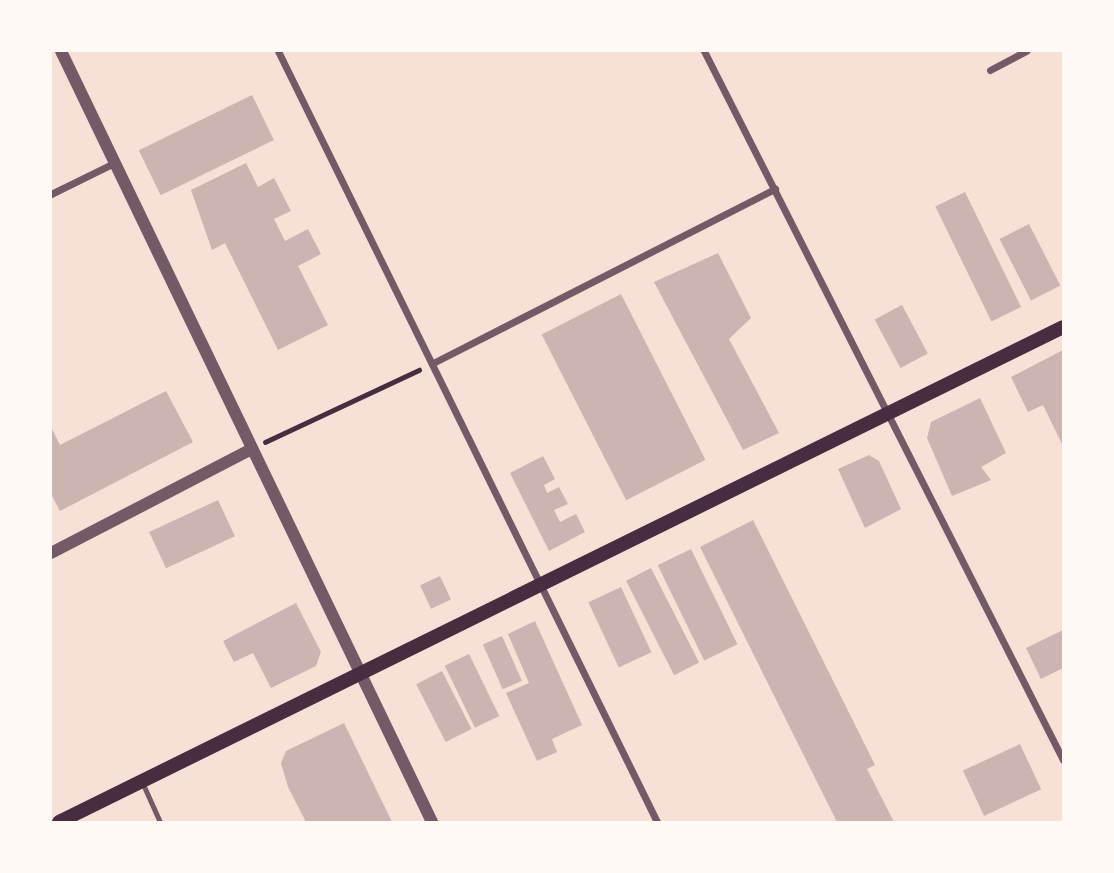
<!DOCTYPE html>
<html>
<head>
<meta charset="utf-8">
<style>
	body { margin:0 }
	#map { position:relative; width:1114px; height:873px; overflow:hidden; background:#f7e1d7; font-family:"PT Sans Narrow",sans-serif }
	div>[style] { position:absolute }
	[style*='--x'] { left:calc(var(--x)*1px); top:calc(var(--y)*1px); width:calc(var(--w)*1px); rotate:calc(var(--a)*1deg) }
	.building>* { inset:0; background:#ccb4b1; transform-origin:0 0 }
	.path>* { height:4.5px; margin:-2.25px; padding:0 2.25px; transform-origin:2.25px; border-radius:2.25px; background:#4a2c40 }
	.service>* { height:5px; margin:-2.5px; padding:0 2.5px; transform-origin:2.5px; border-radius:2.5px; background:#755966 }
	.minor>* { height:7px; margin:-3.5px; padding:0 3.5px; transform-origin:3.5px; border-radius:3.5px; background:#755966 }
	.tertiary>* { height:12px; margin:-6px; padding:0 6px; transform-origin:6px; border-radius:6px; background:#755966 }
	.secondary>* { height:14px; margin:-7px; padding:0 7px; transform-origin:7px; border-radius:7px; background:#4a2c40 }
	span { translate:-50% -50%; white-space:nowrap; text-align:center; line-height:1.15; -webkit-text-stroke:5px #fffaf5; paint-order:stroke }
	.frame { position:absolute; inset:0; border:52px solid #fffaf5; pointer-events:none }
</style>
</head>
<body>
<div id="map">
	<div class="building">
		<div style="left:252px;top:95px;width:50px;height:126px;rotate:64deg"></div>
		<div style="clip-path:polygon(246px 163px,258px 187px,274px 178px,291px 211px,274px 219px,285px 241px,308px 229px,321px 254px,298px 266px,328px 325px,278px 350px,225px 243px,212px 250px,191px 190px)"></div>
		<div style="left:965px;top:192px;width:128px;height:33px;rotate:64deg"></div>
		<div style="left:1029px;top:224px;width:69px;height:33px;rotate:63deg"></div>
		<div style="clip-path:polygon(718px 253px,751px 318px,729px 339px,779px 433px,743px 450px,654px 282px)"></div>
		<div style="left:621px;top:294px;width:186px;height:89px;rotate:63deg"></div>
		<div style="left:902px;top:305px;width:55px;height:31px;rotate:62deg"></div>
		<div style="clip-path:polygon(1063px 350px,1063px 446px,1043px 405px,1028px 412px,1011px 377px)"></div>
		<div style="clip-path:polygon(166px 391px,193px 442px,60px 511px,51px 494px,51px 427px,60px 445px)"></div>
		<div style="clip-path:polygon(980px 398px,1006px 453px,981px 467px,991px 480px,952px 496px,927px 438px,931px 422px)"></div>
		<div style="clip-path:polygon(869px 455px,879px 461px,901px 509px,865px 528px,838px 469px)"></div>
		<div style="clip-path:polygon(543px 456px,555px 479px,544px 485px,547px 493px,559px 487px,568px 504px,554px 510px,560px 522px,576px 514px,585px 532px,549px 551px,510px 473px)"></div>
		<div style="left:218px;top:500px;width:40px;height:76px;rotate:65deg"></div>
		<div style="clip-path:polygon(753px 520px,875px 765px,867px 769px,894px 822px,837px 822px,700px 547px)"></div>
		<div style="left:691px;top:549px;width:106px;height:37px;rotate:64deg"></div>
		<div style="left:651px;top:568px;width:106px;height:28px;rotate:63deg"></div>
		<div style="left:440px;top:576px;width:26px;height:22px;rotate:65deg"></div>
		<div style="left:621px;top:587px;width:72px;height:36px;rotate:65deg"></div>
		<div style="clip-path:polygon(296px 603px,321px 652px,316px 666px,271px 688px,253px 653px,234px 662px,223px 641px)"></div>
		<div style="clip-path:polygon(535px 621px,582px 725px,552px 739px,557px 752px,537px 761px,506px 693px,529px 683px,508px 634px)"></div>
		<div style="clip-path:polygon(1063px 630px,1063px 668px,1041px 679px,1026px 648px)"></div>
		<div style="left:502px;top:636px;width:49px;height:21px;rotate:66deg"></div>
		<div style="left:469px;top:654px;width:69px;height:27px;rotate:64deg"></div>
		<div style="left:442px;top:671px;width:65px;height:29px;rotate:63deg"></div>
		<div style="clip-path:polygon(344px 723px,392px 822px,306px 822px,288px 787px,281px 763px,286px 751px)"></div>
		<div style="left:1020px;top:744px;width:50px;height:63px;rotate:65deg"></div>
	</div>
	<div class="path">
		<div style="--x:265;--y:442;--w:170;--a:-25.1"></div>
	</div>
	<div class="service">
		<div style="--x:142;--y:782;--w:44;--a:65.8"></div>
	</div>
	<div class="minor">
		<div style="--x:278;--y:51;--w:859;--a:63.82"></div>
		<div style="--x:704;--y:51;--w:795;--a:63.14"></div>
		<div style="--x:990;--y:70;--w:41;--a:-27.8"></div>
		<div style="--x:51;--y:194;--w:70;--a:-26.2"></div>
		<div style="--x:433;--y:363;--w:384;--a:-27"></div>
	</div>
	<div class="tertiary">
		<div style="--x:61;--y:51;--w:856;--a:64.3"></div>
		<div style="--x:51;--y:553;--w:226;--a:-27.4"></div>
	</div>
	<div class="secondary">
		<div style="--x:59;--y:822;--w:1119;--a:-26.24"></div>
	</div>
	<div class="frame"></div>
</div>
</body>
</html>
